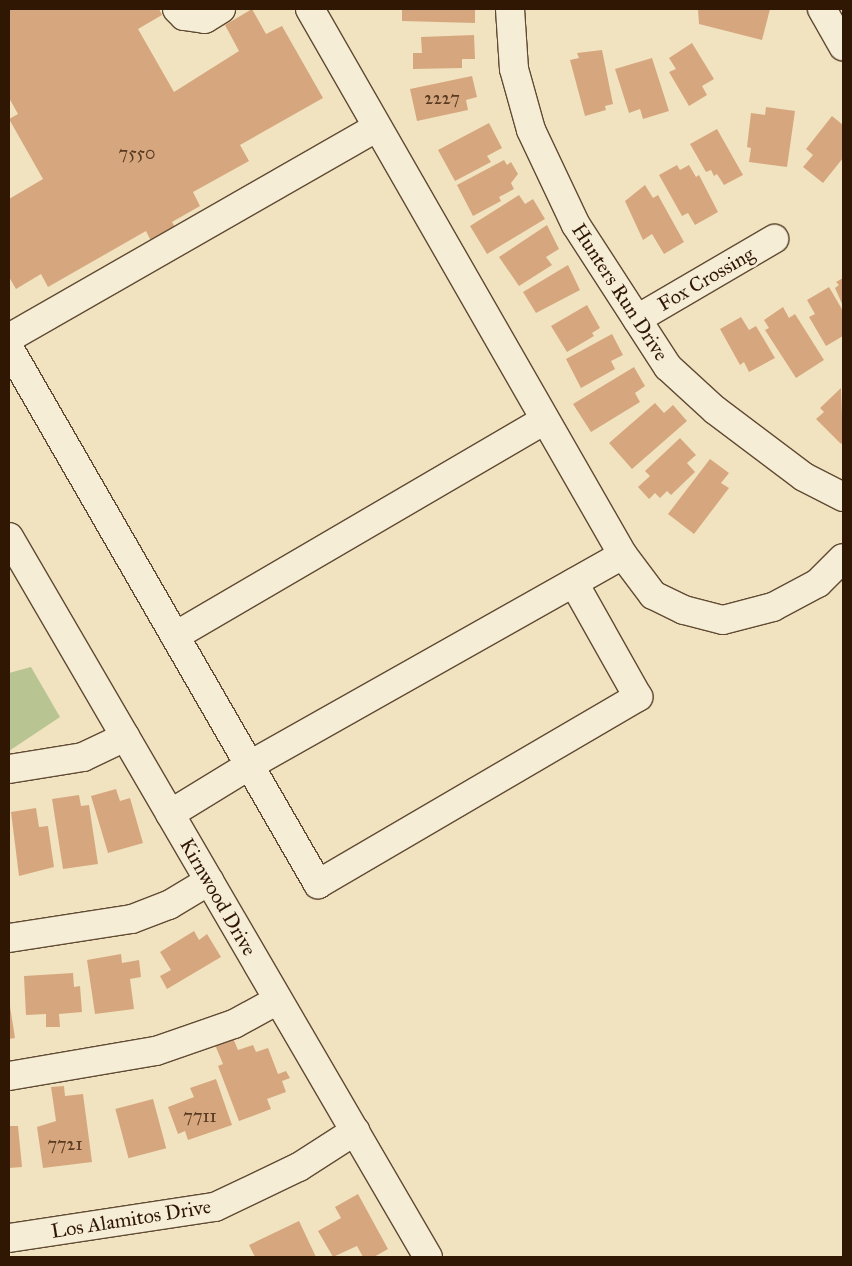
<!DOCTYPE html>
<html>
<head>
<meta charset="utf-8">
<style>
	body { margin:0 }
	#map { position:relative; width:852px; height:1266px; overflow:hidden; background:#f1e3c0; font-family:"IM FELL Great Primer",serif }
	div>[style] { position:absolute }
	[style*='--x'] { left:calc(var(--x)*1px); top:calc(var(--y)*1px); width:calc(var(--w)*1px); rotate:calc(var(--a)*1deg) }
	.green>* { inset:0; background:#b9c493 }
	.building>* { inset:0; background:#d6a77e; transform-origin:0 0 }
	.roads { filter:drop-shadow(1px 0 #604a33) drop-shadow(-1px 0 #604a33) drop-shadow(0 1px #604a33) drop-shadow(0 -1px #604a33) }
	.minor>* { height:28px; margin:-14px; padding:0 14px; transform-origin:14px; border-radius:14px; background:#f6edd6 }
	span { translate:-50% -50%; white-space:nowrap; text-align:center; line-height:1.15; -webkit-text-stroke:5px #f6edd6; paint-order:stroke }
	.number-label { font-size:18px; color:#593b22 }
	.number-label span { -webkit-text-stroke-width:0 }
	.street-label { font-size:20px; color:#2f1704 }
	.frame { position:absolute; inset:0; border:10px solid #2f1704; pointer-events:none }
</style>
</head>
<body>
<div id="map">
	<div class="green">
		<div style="clip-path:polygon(31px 667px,60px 717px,9px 751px,9px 673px)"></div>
	</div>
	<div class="building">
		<div style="clip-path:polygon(9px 9px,159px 9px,162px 15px,138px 29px,174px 92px,239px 51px,225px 25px,252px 9px,266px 34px,282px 26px,323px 98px,240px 145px,249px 161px,193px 192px,200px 206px,172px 222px,176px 229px,152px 243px,146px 231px,48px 287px,41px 274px,16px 289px,9px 277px,9px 199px,43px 179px,9px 119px,18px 114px,9px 98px)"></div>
		<div style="clip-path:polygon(402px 9px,475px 9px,475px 23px,402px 21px)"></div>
		<div style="clip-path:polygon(698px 9px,770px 9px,762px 40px,699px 24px)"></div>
		<div style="clip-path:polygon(474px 35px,475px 59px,462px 59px,462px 68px,413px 69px,413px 53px,422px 53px,421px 37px)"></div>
		<div style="clip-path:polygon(692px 43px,714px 79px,702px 86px,707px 95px,689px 106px,669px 72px,676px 69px,669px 58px)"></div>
		<div style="clip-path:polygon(602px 50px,613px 104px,605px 106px,606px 110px,585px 116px,570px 60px,579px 58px,577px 53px)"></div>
		<div style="clip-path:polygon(652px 58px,669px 111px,643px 119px,640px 109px,629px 113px,615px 69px)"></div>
		<div style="clip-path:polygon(472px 76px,477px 97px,466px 100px,468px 110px,417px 121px,410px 89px)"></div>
		<div style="clip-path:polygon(766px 107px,795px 111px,787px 167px,749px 162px,751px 148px,747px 147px,751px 113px,765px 115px)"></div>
		<div style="clip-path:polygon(832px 116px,843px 125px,843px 158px,823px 183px,803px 167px,813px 155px,806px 149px)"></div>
		<div style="clip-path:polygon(489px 123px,502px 148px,487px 156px,491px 162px,455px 181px,438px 150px)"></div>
		<div style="clip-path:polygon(717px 129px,743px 175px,724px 185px,717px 174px,714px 176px,711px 170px,706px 172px,690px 144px)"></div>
		<div style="clip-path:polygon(504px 160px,507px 165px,511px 162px,518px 174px,511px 183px,514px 189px,499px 197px,501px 201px,473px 216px,457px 185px)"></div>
		<div style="clip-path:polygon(677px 165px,680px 170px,689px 165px,696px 177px,699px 175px,718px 212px,695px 225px,688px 213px,682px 216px,659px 175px)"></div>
		<div style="clip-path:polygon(645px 185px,653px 198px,658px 195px,684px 242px,664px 254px,652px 234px,643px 240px,625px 201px)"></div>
		<div style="clip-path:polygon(519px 195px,525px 204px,533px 199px,545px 219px,487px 254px,470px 226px)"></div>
		<div style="clip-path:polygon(547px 225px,559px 249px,546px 257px,552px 265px,519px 286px,499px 257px)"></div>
		<div style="clip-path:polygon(568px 265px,580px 290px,536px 313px,523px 292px)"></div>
		<div style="clip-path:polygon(843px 278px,843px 306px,835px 288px,839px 285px,836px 282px)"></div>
		<div style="clip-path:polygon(829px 287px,843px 311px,843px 336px,826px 346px,809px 317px,815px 314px,807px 300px)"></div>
		<div style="clip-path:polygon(587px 305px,600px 328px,592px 333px,594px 336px,567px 352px,551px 326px)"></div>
		<div style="clip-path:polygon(783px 307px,789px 318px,795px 314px,824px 360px,796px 378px,765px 330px,769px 328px,764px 320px)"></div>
		<div style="clip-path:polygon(741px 317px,749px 330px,756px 326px,775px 358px,749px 372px,744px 362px,740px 365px,720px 329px)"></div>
		<div style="clip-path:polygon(612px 334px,623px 355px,611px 361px,615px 369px,581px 388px,566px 359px)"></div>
		<div style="clip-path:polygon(634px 367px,645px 386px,635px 393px,640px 402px,591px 432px,573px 404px)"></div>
		<div style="clip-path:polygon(841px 388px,843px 442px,841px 444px,816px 419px,824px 412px,820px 408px)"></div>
		<div style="clip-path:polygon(655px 403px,664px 413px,673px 405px,687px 421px,632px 469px,609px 443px)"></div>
		<div style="clip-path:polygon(680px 438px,696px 455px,687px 463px,695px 472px,671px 495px,667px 491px,660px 498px,655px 493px,649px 499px,638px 487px,650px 476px,645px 471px)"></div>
		<div style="clip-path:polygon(710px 459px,729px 473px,721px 483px,729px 488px,694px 534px,668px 514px)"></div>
		<div style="clip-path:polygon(116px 789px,120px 801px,130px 798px,143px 843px,108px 853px,91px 796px)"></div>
		<div style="clip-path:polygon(79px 795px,81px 806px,89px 805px,98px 864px,63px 869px,52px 799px)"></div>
		<div style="clip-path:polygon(36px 808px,39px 827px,48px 826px,54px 867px,19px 876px,11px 812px)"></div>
		<div style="clip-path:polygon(194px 931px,199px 940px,207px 934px,221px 957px,167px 989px,160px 976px,171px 970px,160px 952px)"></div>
		<div style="clip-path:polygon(121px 954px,122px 963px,139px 960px,141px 977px,130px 979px,134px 1009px,95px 1014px,87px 960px)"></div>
		<div style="clip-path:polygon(73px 973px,74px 987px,80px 986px,82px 1012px,59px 1014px,60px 1027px,46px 1027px,46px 1014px,26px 1015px,24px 976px)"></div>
		<div style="clip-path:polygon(9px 1000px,15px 1038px,9px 1039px)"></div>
		<div style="clip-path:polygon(233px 1038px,238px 1050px,253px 1045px,256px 1052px,268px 1048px,278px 1074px,286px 1071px,290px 1078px,282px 1081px,286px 1092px,267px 1099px,271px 1109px,239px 1121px,218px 1066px,223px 1064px,215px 1045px)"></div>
		<div style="clip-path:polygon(216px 1079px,232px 1125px,188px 1140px,185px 1131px,178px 1134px,168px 1107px,194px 1097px,190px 1088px)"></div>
		<div style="clip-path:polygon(64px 1086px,65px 1096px,83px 1094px,92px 1162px,43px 1168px,37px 1127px,56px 1121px,51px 1087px)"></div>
		<div style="left:153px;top:1099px;width:51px;height:39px;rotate:75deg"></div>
		<div style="clip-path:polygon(9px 1126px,18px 1126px,22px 1167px,9px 1168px)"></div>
		<div style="clip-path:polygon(358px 1194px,388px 1249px,374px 1257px,363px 1257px,357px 1246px,333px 1257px,318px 1231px,341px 1218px,335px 1207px)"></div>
		<div style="clip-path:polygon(299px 1221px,316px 1257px,255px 1257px,249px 1245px)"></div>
	</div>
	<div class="roads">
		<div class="minor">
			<div style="--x:177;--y:9;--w:10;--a:45"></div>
			<div style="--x:184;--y:16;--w:21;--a:8"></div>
			<div style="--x:205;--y:19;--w:19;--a:-32"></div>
			<div style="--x:310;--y:9;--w:629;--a:60.18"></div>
			<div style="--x:623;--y:555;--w:50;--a:53.1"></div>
			<div style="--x:653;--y:595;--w:34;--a:26"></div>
			<div style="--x:684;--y:610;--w:40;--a:14.4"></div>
			<div style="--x:723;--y:620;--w:52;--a:-14.6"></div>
			<div style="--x:773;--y:607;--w:51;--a:-28.1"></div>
			<div style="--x:818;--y:583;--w:35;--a:-45"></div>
			<div style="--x:510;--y:9;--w:60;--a:86.2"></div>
			<div style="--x:514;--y:69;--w:63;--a:74.4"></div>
			<div style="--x:531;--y:130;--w:105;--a:64.7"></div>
			<div style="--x:576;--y:225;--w:169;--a:57.1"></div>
			<div style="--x:668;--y:367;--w:64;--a:42.5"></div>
			<div style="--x:715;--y:410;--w:111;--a:37"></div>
			<div style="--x:804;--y:477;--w:44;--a:27.1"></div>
			<div style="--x:822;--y:9;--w:43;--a:60.4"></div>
			<div style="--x:637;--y:319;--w:159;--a:-30.3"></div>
			<div style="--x:9;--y:338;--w:424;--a:-29.8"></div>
			<div style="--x:9;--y:348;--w:619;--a:60.04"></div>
			<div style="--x:318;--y:884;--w:371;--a:-30.3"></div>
			<div style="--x:638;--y:697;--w:131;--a:-119.3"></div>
			<div style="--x:9;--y:537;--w:833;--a:59.8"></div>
			<div style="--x:175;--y:636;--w:428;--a:-30.3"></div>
			<div style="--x:9;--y:769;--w:75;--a:-9.2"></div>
			<div style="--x:83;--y:757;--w:47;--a:-25.5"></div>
			<div style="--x:170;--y:814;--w:94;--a:-31.5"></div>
			<div style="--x:250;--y:765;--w:428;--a:-29.4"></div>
			<div style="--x:9;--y:938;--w:124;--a:-8.8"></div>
			<div style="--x:132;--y:919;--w:40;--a:-21"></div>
			<div style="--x:169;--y:905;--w:47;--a:-31"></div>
			<div style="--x:9;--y:1076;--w:149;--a:-9.7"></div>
			<div style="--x:156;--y:1051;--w:83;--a:-19.1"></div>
			<div style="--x:234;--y:1024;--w:50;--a:-28.6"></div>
			<div style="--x:9;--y:1238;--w:208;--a:-8.6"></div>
			<div style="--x:215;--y:1207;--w:93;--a:-25.5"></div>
			<div style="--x:299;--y:1167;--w:67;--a:-32.7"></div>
		</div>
	</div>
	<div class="number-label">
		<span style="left:442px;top:98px">2227</span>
		<span style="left:137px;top:153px">7550</span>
		<span style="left:200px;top:1116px">7711</span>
		<span style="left:65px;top:1144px">7721</span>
	</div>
	<div class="street-label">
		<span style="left:706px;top:279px;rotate:-30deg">Fox Crossing</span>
		<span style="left:620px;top:292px;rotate:57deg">Hunters Run Drive</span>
		<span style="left:218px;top:897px;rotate:60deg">Kirnwood Drive</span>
		<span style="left:131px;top:1219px;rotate:-9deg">Los Alamitos Drive</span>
	</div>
	<div class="frame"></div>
</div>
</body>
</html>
